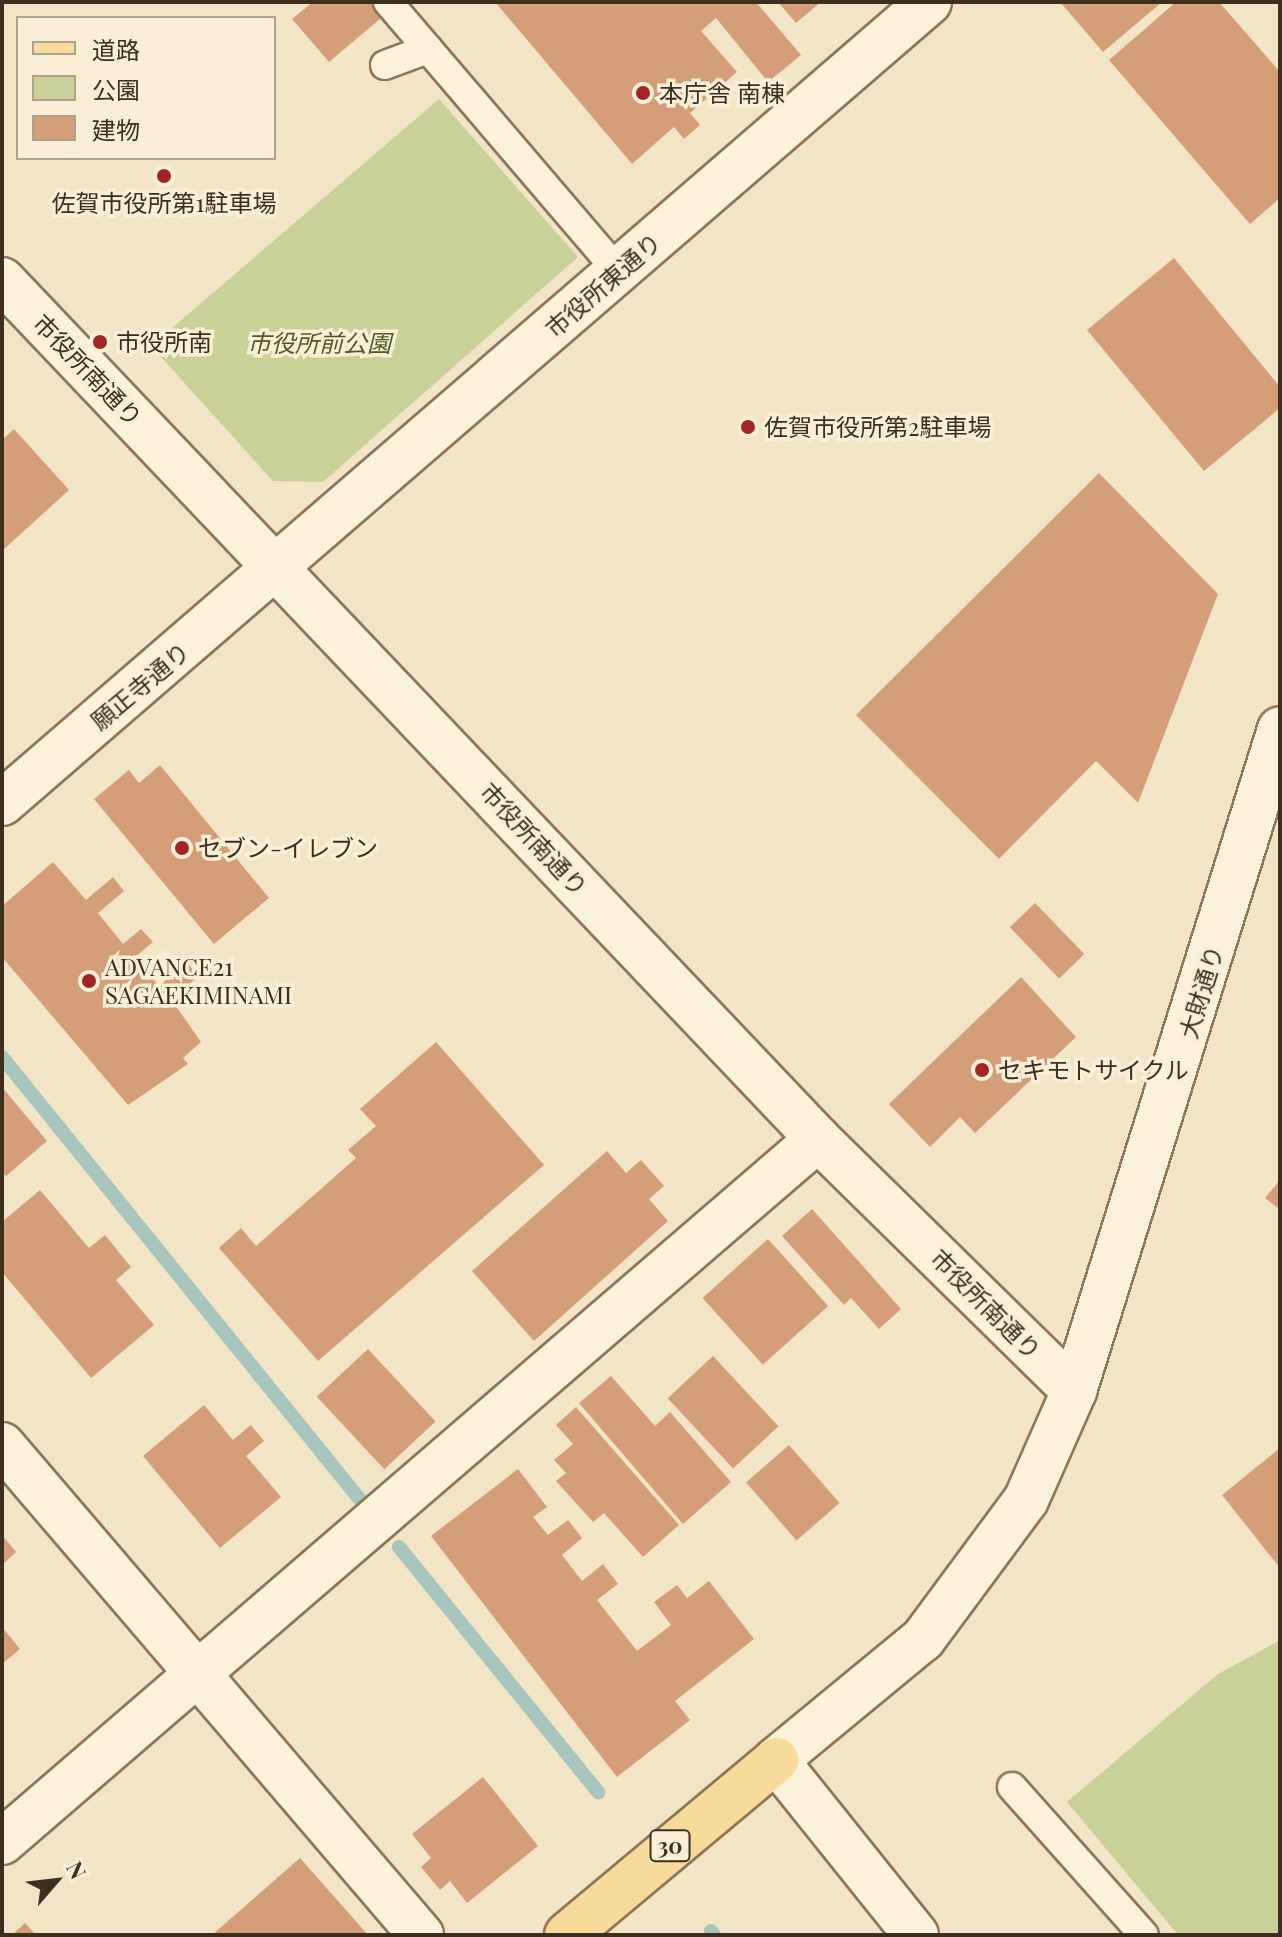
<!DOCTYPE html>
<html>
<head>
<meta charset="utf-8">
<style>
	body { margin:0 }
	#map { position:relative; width:1282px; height:1937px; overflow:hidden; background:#f2e5c5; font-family:"Playfair Display","Noto Sans JP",serif }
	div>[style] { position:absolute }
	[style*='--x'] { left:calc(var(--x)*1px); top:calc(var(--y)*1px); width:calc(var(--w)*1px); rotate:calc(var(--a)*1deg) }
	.green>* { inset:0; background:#cad198 }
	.stream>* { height:14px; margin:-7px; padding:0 7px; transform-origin:7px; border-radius:7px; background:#a7c5bc }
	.building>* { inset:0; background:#d39e78; transform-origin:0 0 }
	.roads { filter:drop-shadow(2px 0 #8f7659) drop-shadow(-2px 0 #8f7659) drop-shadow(0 2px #8f7659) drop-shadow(0 -2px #8f7659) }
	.lane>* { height:28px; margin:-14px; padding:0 14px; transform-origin:14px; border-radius:14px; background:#fbf2da }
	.street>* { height:44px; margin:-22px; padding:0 22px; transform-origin:22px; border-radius:22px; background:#fbf2da }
	.secondary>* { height:44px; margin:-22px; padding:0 22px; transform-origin:22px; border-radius:22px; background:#fbf2da }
	.primary>* { height:44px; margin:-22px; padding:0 22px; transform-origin:22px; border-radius:22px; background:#f7db9b }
	.dots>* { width:22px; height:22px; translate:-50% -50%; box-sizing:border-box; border:4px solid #f9efd6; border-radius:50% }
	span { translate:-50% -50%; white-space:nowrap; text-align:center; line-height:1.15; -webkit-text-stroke:7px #f9efd6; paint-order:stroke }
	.shield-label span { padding:2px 6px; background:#f9efd6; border:2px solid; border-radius:6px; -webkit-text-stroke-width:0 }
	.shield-label { font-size:22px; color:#3e2e1e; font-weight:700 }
	.poi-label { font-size:24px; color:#3e2e1e }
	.left { translate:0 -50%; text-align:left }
	.street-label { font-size:24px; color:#3e2e1e }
	.park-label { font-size:24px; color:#4e5c23; font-style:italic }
	.frame { position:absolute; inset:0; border:4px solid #3e2e1e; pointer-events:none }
	.legend { position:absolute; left:16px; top:16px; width:260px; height:144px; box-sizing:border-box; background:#f9efd6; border:2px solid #aea28c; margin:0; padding:10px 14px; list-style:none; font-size:24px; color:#3e2e1e }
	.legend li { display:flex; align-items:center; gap:16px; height:40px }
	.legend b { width:40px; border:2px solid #aea28c }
	.north { position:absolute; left:16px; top:1841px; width:80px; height:80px; -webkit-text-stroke:6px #f9efd6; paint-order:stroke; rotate:62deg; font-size:22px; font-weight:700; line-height:32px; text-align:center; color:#3e2e1e }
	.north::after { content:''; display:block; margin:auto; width:28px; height:36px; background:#3e2e1e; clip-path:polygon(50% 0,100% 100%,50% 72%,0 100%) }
</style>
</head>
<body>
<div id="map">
	<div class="green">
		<div style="clip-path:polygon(439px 99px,578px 257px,323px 482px,273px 481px,151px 346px)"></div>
		<div style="clip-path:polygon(1280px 1640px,1280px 1935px,1178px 1935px,1067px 1802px,1218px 1674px)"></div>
	</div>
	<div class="stream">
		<div style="--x:2;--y:1057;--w:571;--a:51.04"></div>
		<div style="--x:399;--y:1547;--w:316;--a:50.9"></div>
		<div style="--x:711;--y:1931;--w:5;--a:53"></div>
	</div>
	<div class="building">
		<div style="clip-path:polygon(313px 2px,400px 2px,329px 62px,292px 19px)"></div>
		<div style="clip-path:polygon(495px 2px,756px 2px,801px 55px,768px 82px,716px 18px,701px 31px,737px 72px,690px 113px,700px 125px,684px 139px,674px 127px,632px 164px)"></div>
		<div style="clip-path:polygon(778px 2px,821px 2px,796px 23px)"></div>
		<div style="clip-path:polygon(1060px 2px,1162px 2px,1103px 52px)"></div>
		<div style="clip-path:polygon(1176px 2px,1219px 2px,1280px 72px,1280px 198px,1250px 224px,1109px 60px)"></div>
		<div style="clip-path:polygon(1174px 258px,1280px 387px,1280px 408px,1204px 471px,1087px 330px)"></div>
		<div style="clip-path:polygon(14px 429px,69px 490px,2px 551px,2px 440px)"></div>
		<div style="clip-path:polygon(1099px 473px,1218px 594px,1138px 803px,1096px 761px,999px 859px,856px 715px)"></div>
		<div style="clip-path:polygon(160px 765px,269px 898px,214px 944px,94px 799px,129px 770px,139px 783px)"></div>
		<div style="clip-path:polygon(53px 862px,86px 900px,113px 877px,124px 891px,98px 913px,123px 944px,141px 929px,153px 942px,135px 957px,159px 986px,187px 962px,198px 977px,171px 999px,201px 1042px,183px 1058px,188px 1064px,128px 1105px,2px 957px,2px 906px)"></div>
		<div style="left:1035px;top:903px;width:71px;height:35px;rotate:46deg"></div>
		<div style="clip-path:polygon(1021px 977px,1076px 1037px,975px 1133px,960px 1117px,930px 1147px,889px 1104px)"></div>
		<div style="clip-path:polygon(436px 1042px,544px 1165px,318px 1361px,219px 1248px,241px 1228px,256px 1246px,356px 1158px,348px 1150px,376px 1126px,360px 1109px)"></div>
		<div style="clip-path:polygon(2px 1087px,47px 1141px,6px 1176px,2px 1171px)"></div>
		<div style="clip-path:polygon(607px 1151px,626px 1173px,641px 1160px,664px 1186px,649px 1199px,668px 1221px,534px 1341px,472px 1271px)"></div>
		<div style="clip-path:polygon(1280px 1180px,1280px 1210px,1265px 1198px)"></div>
		<div style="clip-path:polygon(40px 1190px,89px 1248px,105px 1235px,131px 1267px,116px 1280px,154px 1325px,91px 1378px,2px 1272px,2px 1222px)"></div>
		<div style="clip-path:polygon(812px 1209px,901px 1309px,879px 1329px,851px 1298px,844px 1305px,782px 1236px)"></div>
		<div style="left:768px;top:1239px;width:90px;height:88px;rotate:48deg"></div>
		<div style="left:368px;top:1349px;width:99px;height:70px;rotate:47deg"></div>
		<div style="left:713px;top:1356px;width:96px;height:62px;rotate:47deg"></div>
		<div style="clip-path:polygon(611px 1376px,655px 1426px,670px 1412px,731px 1482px,683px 1524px,579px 1403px)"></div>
		<div style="clip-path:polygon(204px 1405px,233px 1440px,251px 1425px,264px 1441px,246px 1456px,281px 1497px,220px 1548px,143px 1456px)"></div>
		<div style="clip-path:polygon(576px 1407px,679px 1525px,643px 1557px,604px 1513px,593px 1522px,556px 1481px,566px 1473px,554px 1460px,573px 1444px,556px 1425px)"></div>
		<div style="left:789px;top:1445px;width:77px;height:57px;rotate:49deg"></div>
		<div style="clip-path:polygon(1280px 1448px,1280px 1568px,1222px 1495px)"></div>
		<div style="clip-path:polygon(518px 1469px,547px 1507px,533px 1517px,548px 1535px,568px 1520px,582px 1538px,562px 1555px,582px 1581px,603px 1564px,618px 1584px,597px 1600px,637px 1651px,671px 1625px,654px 1602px,677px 1585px,687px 1598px,709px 1581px,754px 1639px,675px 1701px,690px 1720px,617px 1777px,431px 1536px)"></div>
		<div style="clip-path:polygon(2px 1535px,16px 1552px,2px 1565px)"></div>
		<div style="clip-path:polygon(2px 1627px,20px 1649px,2px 1664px)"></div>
		<div style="clip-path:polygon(483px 1777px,538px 1846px,467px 1903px,450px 1881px,440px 1890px,421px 1867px,431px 1858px,412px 1834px)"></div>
		<div style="clip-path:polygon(300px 1858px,368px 1935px,212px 1935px)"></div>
		<div style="clip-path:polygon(25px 1923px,36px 1935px,12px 1935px)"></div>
	</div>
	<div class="roads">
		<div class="lane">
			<div style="--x:388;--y:2;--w:354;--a:49.5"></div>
			<div style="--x:385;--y:65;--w:46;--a:-20.4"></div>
			<div style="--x:1012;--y:1787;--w:198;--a:48.3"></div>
		</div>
		<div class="street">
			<div style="--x:2;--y:803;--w:1225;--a:-40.83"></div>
			<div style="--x:2;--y:1842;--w:1077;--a:-40.75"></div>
		</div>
		<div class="secondary">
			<div style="--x:2;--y:280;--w:1185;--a:46.47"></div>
			<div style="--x:818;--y:1139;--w:359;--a:44.5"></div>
			<div style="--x:2;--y:1445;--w:645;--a:49.47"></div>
			<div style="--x:916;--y:1935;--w:224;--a:-128.7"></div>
			<div style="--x:776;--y:1760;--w:190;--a:-39.5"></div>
			<div style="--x:923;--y:1639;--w:173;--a:-53.5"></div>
			<div style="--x:1026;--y:1500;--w:119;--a:-66.2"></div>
			<div style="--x:1074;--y:1391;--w:693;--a:-72.71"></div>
		</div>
		<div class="primary">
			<div style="--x:567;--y:1935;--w:273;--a:-39.9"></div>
		</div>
	</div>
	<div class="dots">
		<div style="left:643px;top:93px;background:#a32424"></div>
		<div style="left:164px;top:176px;background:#a32424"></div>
		<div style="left:100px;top:342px;background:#a32424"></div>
		<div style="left:748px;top:427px;background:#a32424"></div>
		<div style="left:182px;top:848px;background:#a32424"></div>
		<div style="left:89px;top:981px;background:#a32424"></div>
		<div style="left:982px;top:1070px;background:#a32424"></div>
	</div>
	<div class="shield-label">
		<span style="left:670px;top:1846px">30</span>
	</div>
	<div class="poi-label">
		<span class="left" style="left:659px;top:93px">本庁舎 南棟</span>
		<span style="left:164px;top:203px">佐賀市役所第1駐車場</span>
		<span class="left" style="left:116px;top:342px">市役所南</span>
		<span class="left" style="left:764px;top:427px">佐賀市役所第2駐車場</span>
		<span class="left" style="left:198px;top:848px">セブン-イレブン</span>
		<span class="left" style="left:105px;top:981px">ADVANCE21<br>SAGAEKIMINAMI</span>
		<span class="left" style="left:998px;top:1070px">セキモトサイクル</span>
	</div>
	<div class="street-label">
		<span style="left:603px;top:285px;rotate:-41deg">市役所東通り</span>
		<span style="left:88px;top:370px;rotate:46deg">市役所南通り</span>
		<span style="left:140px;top:686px;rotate:-40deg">願正寺通り</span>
		<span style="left:534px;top:839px;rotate:47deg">市役所南通り</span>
		<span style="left:1201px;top:992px;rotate:-73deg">大財通り</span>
		<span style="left:986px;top:1304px;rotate:45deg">市役所南通り</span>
	</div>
	<div class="park-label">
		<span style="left:319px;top:343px">市役所前公園</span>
	</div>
	<div class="frame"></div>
	<ul class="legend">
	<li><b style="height:10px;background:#f7db9b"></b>道路</li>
	<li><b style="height:22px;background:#cad198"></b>公園</li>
	<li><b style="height:22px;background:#d39e78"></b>建物</li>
	</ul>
	<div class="north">N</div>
</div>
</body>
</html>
